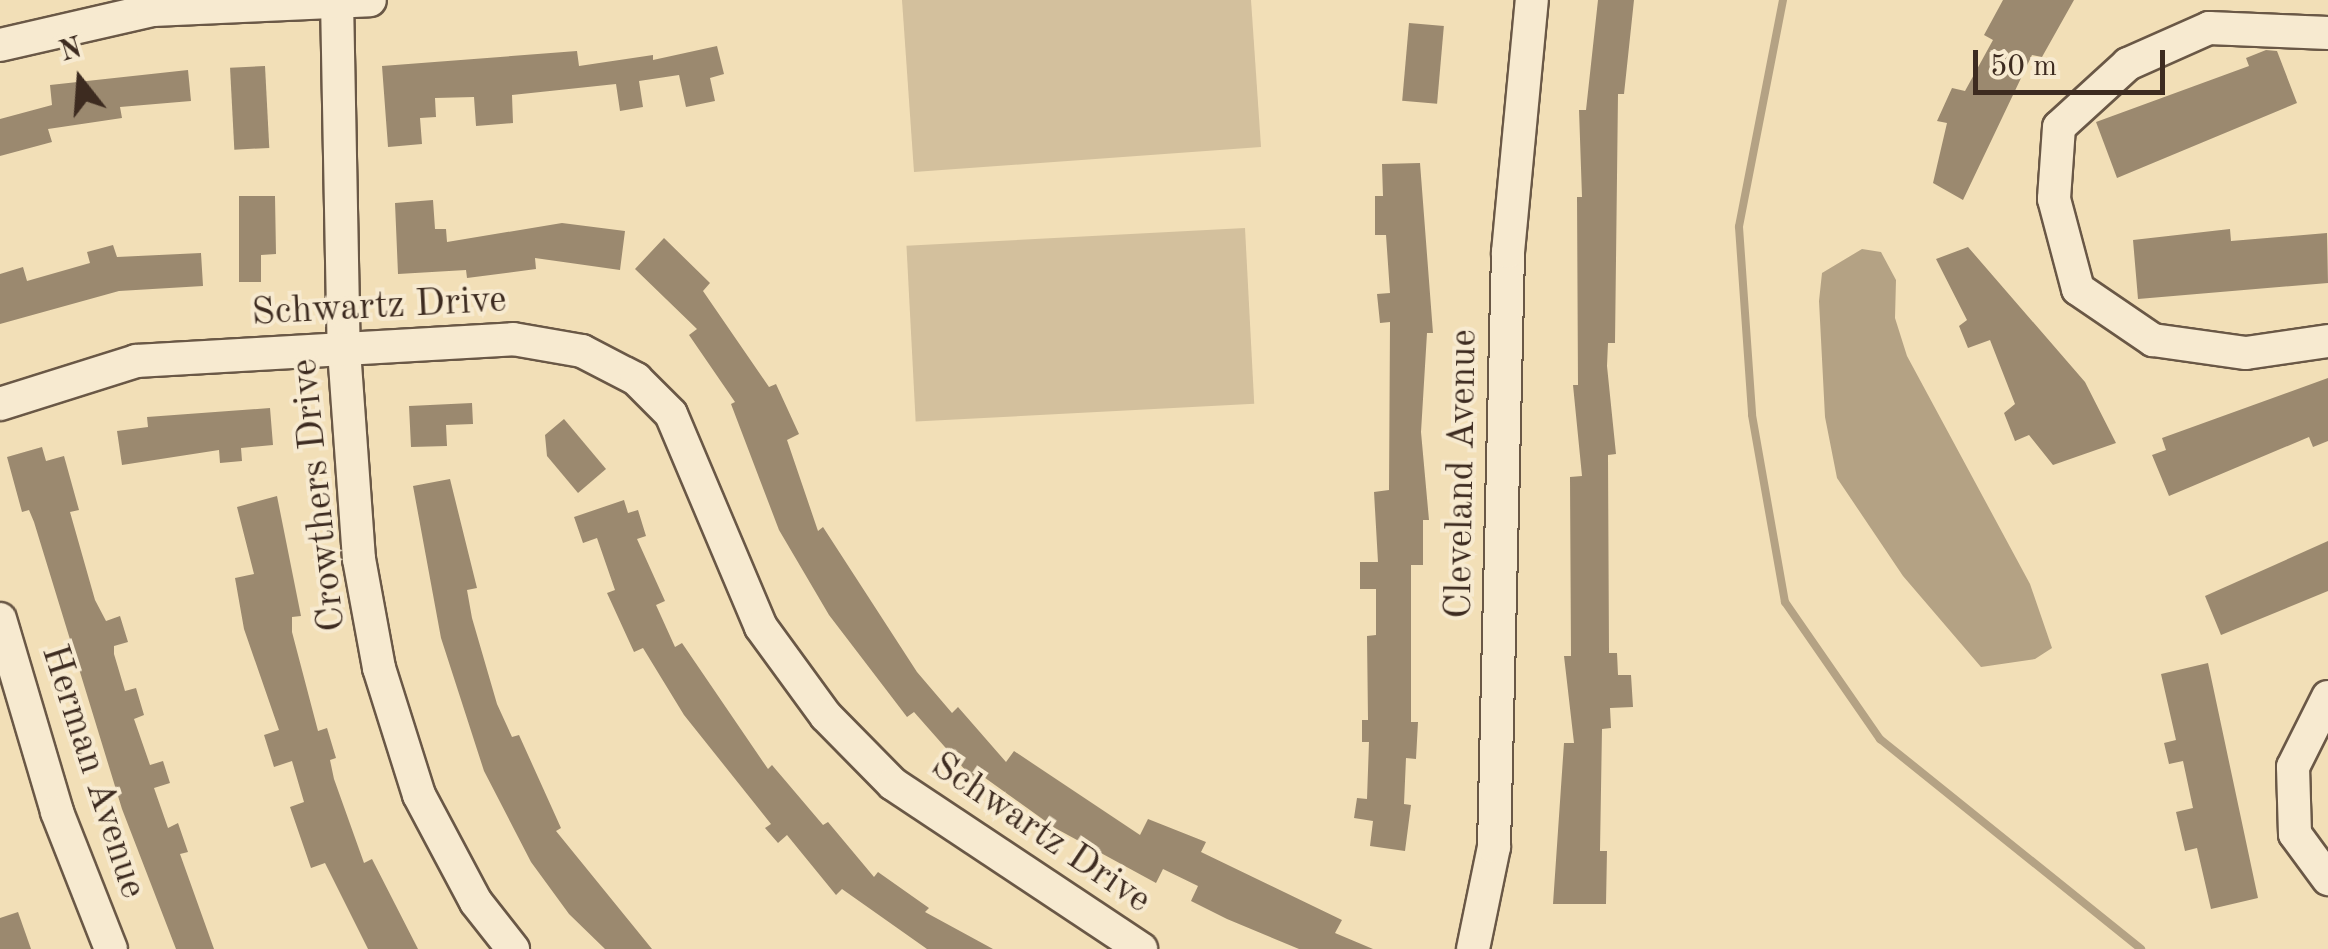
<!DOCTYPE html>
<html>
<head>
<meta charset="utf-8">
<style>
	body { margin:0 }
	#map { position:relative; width:2328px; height:949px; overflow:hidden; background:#f2dfb7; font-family:"Old Standard TT",serif }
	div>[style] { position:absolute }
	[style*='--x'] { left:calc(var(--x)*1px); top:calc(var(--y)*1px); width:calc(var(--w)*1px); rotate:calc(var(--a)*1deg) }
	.green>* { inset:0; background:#d3c09d; transform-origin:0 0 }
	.water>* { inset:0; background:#b4a284 }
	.stream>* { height:8px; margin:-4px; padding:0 4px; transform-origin:4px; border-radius:4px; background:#b4a284 }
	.building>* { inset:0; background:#9b896f; transform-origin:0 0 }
	.roads { filter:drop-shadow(2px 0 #6a5846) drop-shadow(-2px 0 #6a5846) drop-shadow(0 2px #6a5846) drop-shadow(0 -2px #6a5846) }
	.minor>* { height:32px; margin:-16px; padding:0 16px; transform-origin:16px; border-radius:16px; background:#f7ead0 }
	span { translate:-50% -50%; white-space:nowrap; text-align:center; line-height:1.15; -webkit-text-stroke:8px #f7ead0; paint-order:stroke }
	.street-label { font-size:38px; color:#3d2b20 }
	.north { position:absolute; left:30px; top:30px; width:100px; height:100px; -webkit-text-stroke:8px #f7ead0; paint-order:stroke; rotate:343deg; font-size:28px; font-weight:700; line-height:40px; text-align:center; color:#3d2b20 }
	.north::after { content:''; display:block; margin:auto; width:35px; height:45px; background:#3d2b20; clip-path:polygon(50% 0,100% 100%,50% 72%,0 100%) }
	.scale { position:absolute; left:1973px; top:50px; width:192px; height:45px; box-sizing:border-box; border:5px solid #3d2b20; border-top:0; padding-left:12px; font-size:30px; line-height:35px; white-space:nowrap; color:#3d2b20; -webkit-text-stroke:8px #f7ead0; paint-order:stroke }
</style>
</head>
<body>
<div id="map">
	<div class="green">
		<div style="clip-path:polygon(902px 0,1251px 0,1261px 147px,914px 172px)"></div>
		<div style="left:1245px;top:228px;width:176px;height:339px;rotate:87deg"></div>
	</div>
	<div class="water">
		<div style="clip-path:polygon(1862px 249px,1881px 252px,1896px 280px,1895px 318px,1907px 356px,2030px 584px,2052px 648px,2035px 659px,1981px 667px,1903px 576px,1837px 478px,1825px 417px,1819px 301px,1822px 273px)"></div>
	</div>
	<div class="stream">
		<div style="--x:1783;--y:0;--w:231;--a:101"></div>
		<div style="--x:1739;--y:227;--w:188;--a:86"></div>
		<div style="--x:1752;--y:415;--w:190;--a:80"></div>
		<div style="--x:1785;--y:602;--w:167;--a:55.3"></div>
		<div style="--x:1880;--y:739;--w:335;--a:38.8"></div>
	</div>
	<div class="building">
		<div style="clip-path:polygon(1598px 0,1634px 0,1624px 94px,1618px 94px,1615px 343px,1608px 343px,1607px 366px,1616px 454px,1608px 455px,1609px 653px,1617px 653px,1618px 675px,1631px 675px,1633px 707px,1610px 708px,1611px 728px,1602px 729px,1600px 851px,1607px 851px,1606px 904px,1553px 904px,1564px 743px,1574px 743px,1564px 656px,1571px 656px,1570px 477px,1582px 476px,1573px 385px,1578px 385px,1577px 197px,1582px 197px,1579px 110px,1586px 110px)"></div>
		<div style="clip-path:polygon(2003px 0,2074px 0,2042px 57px,2032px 55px,1963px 200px,1933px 183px,1947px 123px,1937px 121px,1952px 88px,1965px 91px,1993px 40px,1984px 35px)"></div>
		<div style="left:1409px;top:23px;width:35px;height:78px;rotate:5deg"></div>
		<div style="clip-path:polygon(717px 46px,724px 74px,710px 78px,715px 101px,686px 107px,679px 75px,639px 81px,643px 107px,620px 111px,616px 84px,512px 95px,513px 123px,476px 126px,474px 97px,435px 98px,436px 117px,420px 118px,422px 144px,388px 147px,382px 66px,577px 51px,579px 66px,653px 55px,653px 60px)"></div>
		<div style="clip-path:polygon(2266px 50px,2277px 51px,2297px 103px,2117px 178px,2096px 122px,2249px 66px,2246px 58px)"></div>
		<div style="left:265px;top:66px;width:82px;height:35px;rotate:87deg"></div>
		<div style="clip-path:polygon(188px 70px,191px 101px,120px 107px,122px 118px,48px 129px,52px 142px,0 156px,0 119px,52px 105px,50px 85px)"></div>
		<div style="clip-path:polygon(1420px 163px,1433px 333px,1427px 333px,1421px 432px,1429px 520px,1423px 520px,1423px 565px,1411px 565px,1411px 722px,1418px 722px,1416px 759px,1406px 758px,1404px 804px,1411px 805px,1405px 851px,1370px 846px,1373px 821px,1354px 818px,1357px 798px,1367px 799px,1369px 742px,1362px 742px,1362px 720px,1368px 720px,1367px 636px,1376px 635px,1376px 589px,1360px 589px,1360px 562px,1378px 562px,1374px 492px,1389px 490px,1390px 322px,1380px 323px,1377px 294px,1390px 293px,1386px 235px,1375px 235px,1375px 196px,1383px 196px,1382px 164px)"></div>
		<div style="clip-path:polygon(239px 196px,275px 196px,276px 254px,261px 255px,261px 282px,239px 282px)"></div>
		<div style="clip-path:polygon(433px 200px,435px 229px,446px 229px,447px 242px,562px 223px,625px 231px,620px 270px,535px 258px,536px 269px,467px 278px,466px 270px,398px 274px,395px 203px)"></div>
		<div style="clip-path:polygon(2230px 229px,2231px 241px,2327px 233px,2328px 283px,2138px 299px,2133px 240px)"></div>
		<div style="clip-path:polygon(664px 238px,710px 283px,703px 291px,769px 387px,776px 384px,799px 434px,787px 440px,818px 531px,823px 527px,917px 672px,952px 713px,958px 707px,1006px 762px,1014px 751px,1140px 835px,1148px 819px,1206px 842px,1201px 852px,1342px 920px,1335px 933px,1373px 949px,1299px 949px,1227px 919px,1191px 901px,1198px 886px,1163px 869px,1156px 883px,1055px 828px,981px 775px,974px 780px,914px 712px,907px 717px,829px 615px,779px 530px,731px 404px,735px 402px,689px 335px,697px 329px,635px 269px)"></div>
		<div style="clip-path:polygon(113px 245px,117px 257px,201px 253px,203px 286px,119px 291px,0 324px,0 274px,23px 267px,27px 281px,90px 263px,87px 252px)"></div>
		<div style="clip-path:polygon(1968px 247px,2085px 382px,2116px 443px,2053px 465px,2029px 435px,2015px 441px,2004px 413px,2015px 404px,1990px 340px,1968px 348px,1959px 326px,1967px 320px,1936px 259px)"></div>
		<div style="clip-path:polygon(2328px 378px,2328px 441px,2313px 447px,2309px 437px,2169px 496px,2152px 455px,2166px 450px,2162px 438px)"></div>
		<div style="clip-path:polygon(472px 403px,473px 424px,446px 425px,447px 446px,411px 447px,409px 406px)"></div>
		<div style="clip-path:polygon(270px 408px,273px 445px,241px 448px,242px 461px,220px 463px,219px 450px,122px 465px,117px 431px,148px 427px,147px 417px)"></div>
		<div style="clip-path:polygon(564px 419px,606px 469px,578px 493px,547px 456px,545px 435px)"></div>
		<div style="clip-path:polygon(42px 447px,46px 461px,64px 456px,79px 510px,70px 512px,95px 600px,106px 621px,120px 616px,128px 642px,114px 646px,114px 654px,125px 691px,136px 688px,144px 715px,134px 719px,150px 765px,163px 761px,170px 783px,154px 788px,168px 828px,178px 823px,188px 852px,180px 854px,214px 949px,176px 949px,122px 809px,34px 522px,29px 510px,22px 512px,7px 457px)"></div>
		<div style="clip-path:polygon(450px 479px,477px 588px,467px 590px,472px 618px,497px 704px,512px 737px,519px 735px,561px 828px,556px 831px,652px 949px,605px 949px,569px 914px,531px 862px,484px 771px,441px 638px,413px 486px)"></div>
		<div style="clip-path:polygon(277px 496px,301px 616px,292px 617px,292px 632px,318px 731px,327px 728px,336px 758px,330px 760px,334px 779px,364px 863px,372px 859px,418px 949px,368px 949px,325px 863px,311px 868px,290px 807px,304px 802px,292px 761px,274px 767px,264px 735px,279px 730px,244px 629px,235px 578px,254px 574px,237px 507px)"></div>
		<div style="clip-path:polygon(624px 500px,628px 513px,638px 510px,646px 536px,637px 539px,665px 601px,656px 605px,675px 647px,682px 643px,768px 769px,772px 765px,823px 825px,828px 822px,874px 877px,878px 872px,929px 908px,925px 912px,993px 949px,927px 949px,842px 889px,836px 895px,787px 835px,778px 843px,765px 828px,771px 824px,684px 715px,643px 648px,634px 652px,607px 593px,615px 590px,597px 538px,583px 543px,574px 517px)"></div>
		<div style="clip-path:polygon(2328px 541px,2328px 591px,2221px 635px,2205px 596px)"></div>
		<div style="clip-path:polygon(2208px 663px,2258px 898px,2211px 909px,2197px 848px,2185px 851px,2176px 812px,2193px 808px,2183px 761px,2169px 764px,2164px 743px,2176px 740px,2161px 674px)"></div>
		<div style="clip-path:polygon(18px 912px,31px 949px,0 949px,0 918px)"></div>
	</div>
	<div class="roads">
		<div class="minor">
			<div style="--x:337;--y:0;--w:350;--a:88.9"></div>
			<div style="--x:344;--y:350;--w:210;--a:85.9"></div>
			<div style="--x:359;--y:559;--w:111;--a:79.6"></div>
			<div style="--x:379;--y:668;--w:133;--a:72.5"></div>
			<div style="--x:419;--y:795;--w:121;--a:62"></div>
			<div style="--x:476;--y:902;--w:60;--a:51.8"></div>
			<div style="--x:2328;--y:33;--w:119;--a:-177.6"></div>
			<div style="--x:2209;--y:28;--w:89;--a:156"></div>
			<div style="--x:2128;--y:64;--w:93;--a:137.6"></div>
			<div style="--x:2059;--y:127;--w:72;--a:94"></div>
			<div style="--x:2054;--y:199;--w:93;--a:75.1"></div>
			<div style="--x:2078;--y:289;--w:91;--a:34.2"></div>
			<div style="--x:2153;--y:340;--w:94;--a:8"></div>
			<div style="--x:2246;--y:353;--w:83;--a:-8.3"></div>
			<div style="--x:0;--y:45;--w:157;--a:-12.9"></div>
			<div style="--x:153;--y:10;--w:217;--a:-2.6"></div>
			<div style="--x:0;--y:404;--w:143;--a:-17.5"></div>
			<div style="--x:136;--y:361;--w:378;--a:-3.3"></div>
			<div style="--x:513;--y:339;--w:70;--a:9.9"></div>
			<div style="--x:582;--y:351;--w:61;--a:27.4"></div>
			<div style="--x:636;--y:379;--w:49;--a:45"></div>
			<div style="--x:671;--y:414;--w:231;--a:67.1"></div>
			<div style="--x:761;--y:627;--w:110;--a:53.9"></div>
			<div style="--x:826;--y:716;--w:95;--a:45.4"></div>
			<div style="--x:893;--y:784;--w:298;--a:33.6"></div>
			<div style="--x:0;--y:619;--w:201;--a:73.5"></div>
			<div style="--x:57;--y:812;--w:147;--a:68.5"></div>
			<div style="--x:2328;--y:697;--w:78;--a:116.6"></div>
			<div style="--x:2293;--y:767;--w:67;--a:88.3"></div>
			<div style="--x:2295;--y:834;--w:56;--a:53.7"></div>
			<div style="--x:1473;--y:949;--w:104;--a:-78.4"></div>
			<div style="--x:1494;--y:847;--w:595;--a:-88.65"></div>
			<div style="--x:1508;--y:252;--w:253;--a:-84.6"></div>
		</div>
	</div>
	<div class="street-label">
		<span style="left:379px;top:308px;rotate:-3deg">Schwartz Drive</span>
		<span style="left:1463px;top:474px;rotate:-89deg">Cleveland Avenue</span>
		<span style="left:320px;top:495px;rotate:-96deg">Crowthers Drive</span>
		<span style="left:92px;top:772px;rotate:72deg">Herman Avenue</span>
		<span style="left:1040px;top:834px;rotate:34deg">Schwartz Drive</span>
	</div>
	<div class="north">N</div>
	<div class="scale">50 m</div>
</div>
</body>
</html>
